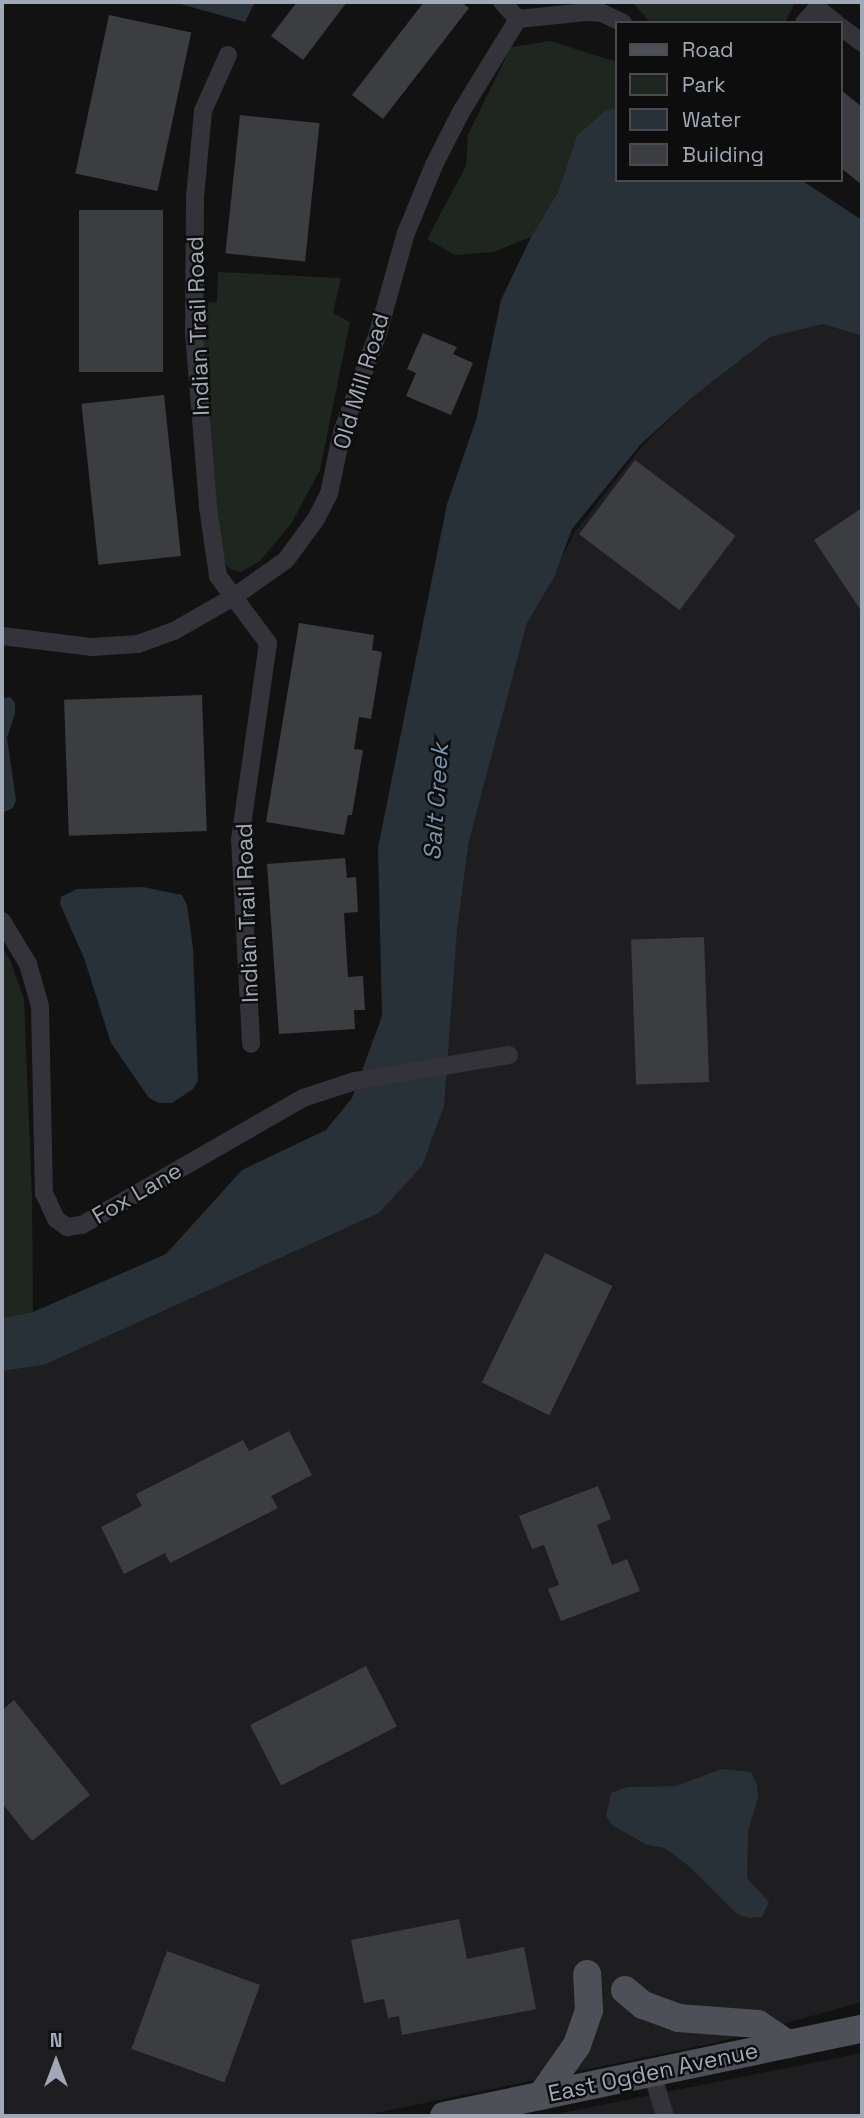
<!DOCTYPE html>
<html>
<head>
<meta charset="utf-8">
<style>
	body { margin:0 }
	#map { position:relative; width:864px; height:2118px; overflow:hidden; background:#121213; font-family:"Space Grotesk",sans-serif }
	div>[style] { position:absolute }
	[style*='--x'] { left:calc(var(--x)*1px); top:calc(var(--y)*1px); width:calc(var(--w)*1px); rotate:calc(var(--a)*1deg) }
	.built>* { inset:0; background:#1e1e20 }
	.green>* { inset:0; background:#1e261f }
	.water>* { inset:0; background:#283038 }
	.building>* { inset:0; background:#3c3d41; transform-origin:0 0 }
	.street>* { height:18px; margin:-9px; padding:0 9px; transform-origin:9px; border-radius:9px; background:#333339 }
	.primary>* { height:28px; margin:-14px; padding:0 14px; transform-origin:14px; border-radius:14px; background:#4e5058 }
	span { translate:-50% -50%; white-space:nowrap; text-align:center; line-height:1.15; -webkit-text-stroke:5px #0d0d0e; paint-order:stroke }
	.street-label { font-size:23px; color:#a2a8b5 }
	.water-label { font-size:24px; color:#7795b2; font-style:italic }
	.frame { position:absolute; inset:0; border:4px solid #a2a8b5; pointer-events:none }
	.legend { position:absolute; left:615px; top:21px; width:228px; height:161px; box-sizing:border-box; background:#0d0d0e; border:2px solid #494b51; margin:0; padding:9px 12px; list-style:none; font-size:21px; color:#a2a8b5 }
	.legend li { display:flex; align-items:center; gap:14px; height:35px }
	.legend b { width:35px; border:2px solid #494b51 }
	.north { position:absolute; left:21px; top:2027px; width:70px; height:70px; -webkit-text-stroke:5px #0d0d0e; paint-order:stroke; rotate:0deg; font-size:19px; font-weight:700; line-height:28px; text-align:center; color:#a2a8b5 }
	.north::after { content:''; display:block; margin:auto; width:24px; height:32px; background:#a2a8b5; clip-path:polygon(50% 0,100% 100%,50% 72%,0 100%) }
</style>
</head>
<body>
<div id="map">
	<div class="built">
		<div style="clip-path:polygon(823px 324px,862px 336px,862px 2002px,719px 2042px,362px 2116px,2px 2116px,2px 1371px,44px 1365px,379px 1213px,457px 931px,469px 841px,527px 623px,575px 532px,643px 445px,694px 396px,770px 337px)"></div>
		<div style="clip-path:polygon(862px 2053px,862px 2116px,546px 2116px)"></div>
	</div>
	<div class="green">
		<div style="clip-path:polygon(632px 2px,795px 2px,785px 23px,651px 23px)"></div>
		<div style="clip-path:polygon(550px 41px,617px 62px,617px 108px,606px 110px,577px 135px,558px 192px,531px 237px,494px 252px,455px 255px,427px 239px,466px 166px,468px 135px,511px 47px)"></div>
		<div style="clip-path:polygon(218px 272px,341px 278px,333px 313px,350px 322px,320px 470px,291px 524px,260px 561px,241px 572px,230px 569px,219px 556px,201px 303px,217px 302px)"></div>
		<div style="clip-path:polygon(2px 947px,10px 960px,24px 999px,32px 1197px,33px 1312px,2px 1318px)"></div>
	</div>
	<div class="water">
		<div style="clip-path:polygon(173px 2px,255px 2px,245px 22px)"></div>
		<div style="clip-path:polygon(617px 108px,617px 180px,801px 180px,862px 220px,862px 336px,823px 324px,770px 337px,694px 396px,640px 445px,572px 529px,554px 577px,527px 623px,469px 841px,457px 931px,444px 1106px,422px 1166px,379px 1213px,44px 1365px,2px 1371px,2px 1318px,33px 1312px,166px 1254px,242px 1170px,326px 1130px,352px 1098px,382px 1016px,378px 848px,447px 504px,476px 420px,501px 300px,531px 237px,558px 192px,577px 135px,606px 110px)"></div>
		<div style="clip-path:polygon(10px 697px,15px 703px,15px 713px,7px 738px,16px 800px,13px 808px,4px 812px,2px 812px,2px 698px)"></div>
		<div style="clip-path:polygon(143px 887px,182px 895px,187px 905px,193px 948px,198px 1081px,193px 1089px,172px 1103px,159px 1103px,149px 1098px,111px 1043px,84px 958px,60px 904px,61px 897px,77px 889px)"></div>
		<div style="clip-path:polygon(722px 1769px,751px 1772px,757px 1785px,758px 1798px,748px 1832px,747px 1878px,769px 1902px,762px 1917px,749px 1918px,737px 1914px,690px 1867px,665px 1848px,647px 1845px,612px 1825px,606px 1816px,611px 1793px,627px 1787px,676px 1786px)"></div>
	</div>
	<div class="building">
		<div style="clip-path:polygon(297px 2px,347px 2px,303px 60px,271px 36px)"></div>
		<div style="clip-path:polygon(424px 2px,461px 2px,469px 8px,383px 119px,352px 95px)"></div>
		<div style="left:109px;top:15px;width:84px;height:162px;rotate:12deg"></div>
		<div style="clip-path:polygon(841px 90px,862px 107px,862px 185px,841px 168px)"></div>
		<div style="left:240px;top:115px;width:80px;height:139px;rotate:6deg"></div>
		<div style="left:163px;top:210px;width:162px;height:84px;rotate:90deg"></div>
		<div style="clip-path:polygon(423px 333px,457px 347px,453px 354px,473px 363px,451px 415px,406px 396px,416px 373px,407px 369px)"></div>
		<div style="left:164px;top:395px;width:162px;height:83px;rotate:84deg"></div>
		<div style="left:635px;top:460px;width:126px;height:93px;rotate:37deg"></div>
		<div style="clip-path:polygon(862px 508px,862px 612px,814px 540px)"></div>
		<div style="clip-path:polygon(299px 623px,374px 635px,372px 650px,382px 652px,371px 719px,359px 717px,354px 749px,363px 750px,352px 815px,348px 815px,344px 835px,266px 822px)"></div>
		<div style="left:202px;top:695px;width:136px;height:138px;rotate:88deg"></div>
		<div style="clip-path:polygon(345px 858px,347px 878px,356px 877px,358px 912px,344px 913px,348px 977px,363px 976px,365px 1010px,354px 1010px,355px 1029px,279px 1034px,267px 864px)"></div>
		<div style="left:704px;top:937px;width:145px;height:73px;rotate:88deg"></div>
		<div style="left:545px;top:1253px;width:75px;height:144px;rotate:26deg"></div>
		<div style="clip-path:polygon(289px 1431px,312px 1475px,271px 1496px,278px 1508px,170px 1563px,165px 1553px,124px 1574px,101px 1527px,142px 1506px,136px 1494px,243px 1440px,249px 1451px)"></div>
		<div style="clip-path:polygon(598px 1486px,611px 1519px,597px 1525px,612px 1565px,627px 1559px,640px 1591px,561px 1621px,548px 1589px,559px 1585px,544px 1545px,532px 1549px,519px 1516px)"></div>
		<div style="left:366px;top:1666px;width:68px;height:130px;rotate:63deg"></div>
		<div style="clip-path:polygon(14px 1700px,90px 1795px,32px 1841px,2px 1803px,2px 1710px)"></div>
		<div style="clip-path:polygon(459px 1919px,467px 1959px,524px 1947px,536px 2009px,402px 2035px,399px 2016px,388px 2018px,384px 1999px,364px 2003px,351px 1940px)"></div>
		<div style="left:167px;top:1951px;width:99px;height:104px;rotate:20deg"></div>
	</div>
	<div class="street">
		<div style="--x:502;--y:2;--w:23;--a:47"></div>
		<div style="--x:817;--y:8;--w:24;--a:38"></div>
		<div style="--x:804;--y:23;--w:20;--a:-49"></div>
		<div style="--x:841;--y:27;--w:26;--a:37"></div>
		<div style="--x:228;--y:55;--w:61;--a:114.1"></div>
		<div style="--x:203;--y:111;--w:86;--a:95.3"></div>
		<div style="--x:195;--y:197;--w:135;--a:90.4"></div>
		<div style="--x:194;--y:332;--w:176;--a:85.4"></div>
		<div style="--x:208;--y:507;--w:70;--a:81.8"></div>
		<div style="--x:218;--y:576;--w:84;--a:53.3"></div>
		<div style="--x:268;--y:643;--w:198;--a:98.1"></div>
		<div style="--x:240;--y:839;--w:205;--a:86.9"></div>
		<div style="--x:2;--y:636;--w:91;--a:7"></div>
		<div style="--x:92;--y:647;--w:46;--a:-3.7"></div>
		<div style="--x:138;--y:644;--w:38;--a:-20"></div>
		<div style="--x:174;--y:631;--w:70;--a:-29.8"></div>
		<div style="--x:235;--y:596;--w:62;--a:-35.2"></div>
		<div style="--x:286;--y:560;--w:51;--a:-53.8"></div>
		<div style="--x:316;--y:519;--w:28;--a:-63"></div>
		<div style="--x:329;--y:494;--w:63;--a:-78.2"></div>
		<div style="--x:342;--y:432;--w:105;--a:-70"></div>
		<div style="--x:378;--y:333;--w:104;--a:-74.4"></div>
		<div style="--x:406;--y:233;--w:74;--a:-67.6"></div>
		<div style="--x:434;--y:165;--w:59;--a:-63"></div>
		<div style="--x:461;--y:112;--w:109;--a:-58.5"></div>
		<div style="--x:518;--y:19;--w:69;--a:-5.8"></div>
		<div style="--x:587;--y:12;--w:15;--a:4"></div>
		<div style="--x:602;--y:13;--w:23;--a:25"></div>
		<div style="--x:2;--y:921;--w:50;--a:58.8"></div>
		<div style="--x:28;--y:964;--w:44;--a:74.1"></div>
		<div style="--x:40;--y:1006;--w:187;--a:88.8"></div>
		<div style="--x:44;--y:1193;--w:29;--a:65"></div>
		<div style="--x:56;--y:1219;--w:14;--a:36"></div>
		<div style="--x:67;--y:1227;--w:15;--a:-8"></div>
		<div style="--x:82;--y:1225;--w:16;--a:-30"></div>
		<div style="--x:96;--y:1217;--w:239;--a:-29.9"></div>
		<div style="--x:303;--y:1098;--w:55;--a:-18.1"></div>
		<div style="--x:355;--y:1081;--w:156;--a:-9.6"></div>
		<div style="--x:652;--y:2073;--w:45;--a:73.2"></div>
	</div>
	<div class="primary">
		<div style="--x:625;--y:1990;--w:23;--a:40"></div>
		<div style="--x:643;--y:2005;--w:37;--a:20"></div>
		<div style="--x:678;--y:2018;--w:80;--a:4.3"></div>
		<div style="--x:758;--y:2024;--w:36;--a:34"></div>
		<div style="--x:541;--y:2096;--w:62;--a:-54.8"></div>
		<div style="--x:577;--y:2045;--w:37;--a:-71"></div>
		<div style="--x:589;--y:2010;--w:36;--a:-93"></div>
		<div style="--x:444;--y:2116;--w:427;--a:-11.8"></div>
	</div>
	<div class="street-label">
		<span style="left:198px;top:326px;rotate:-92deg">Indian Trail Road</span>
		<span style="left:361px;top:381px;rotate:-73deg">Old Mill Road</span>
		<span style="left:247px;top:913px;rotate:-92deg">Indian Trail Road</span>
		<span style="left:137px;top:1193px;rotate:-30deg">Fox Lane</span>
		<span style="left:653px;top:2072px;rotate:-12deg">East Ogden Avenue</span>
	</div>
	<div class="water-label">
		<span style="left:436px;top:802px;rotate:-86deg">Salt Creek</span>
	</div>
	<div class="frame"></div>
	<ul class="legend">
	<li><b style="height:9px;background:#4e5058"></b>Road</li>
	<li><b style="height:19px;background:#1e261f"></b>Park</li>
	<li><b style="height:19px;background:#283038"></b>Water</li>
	<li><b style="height:19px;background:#3c3d41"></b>Building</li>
	</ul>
	<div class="north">N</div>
</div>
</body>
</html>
